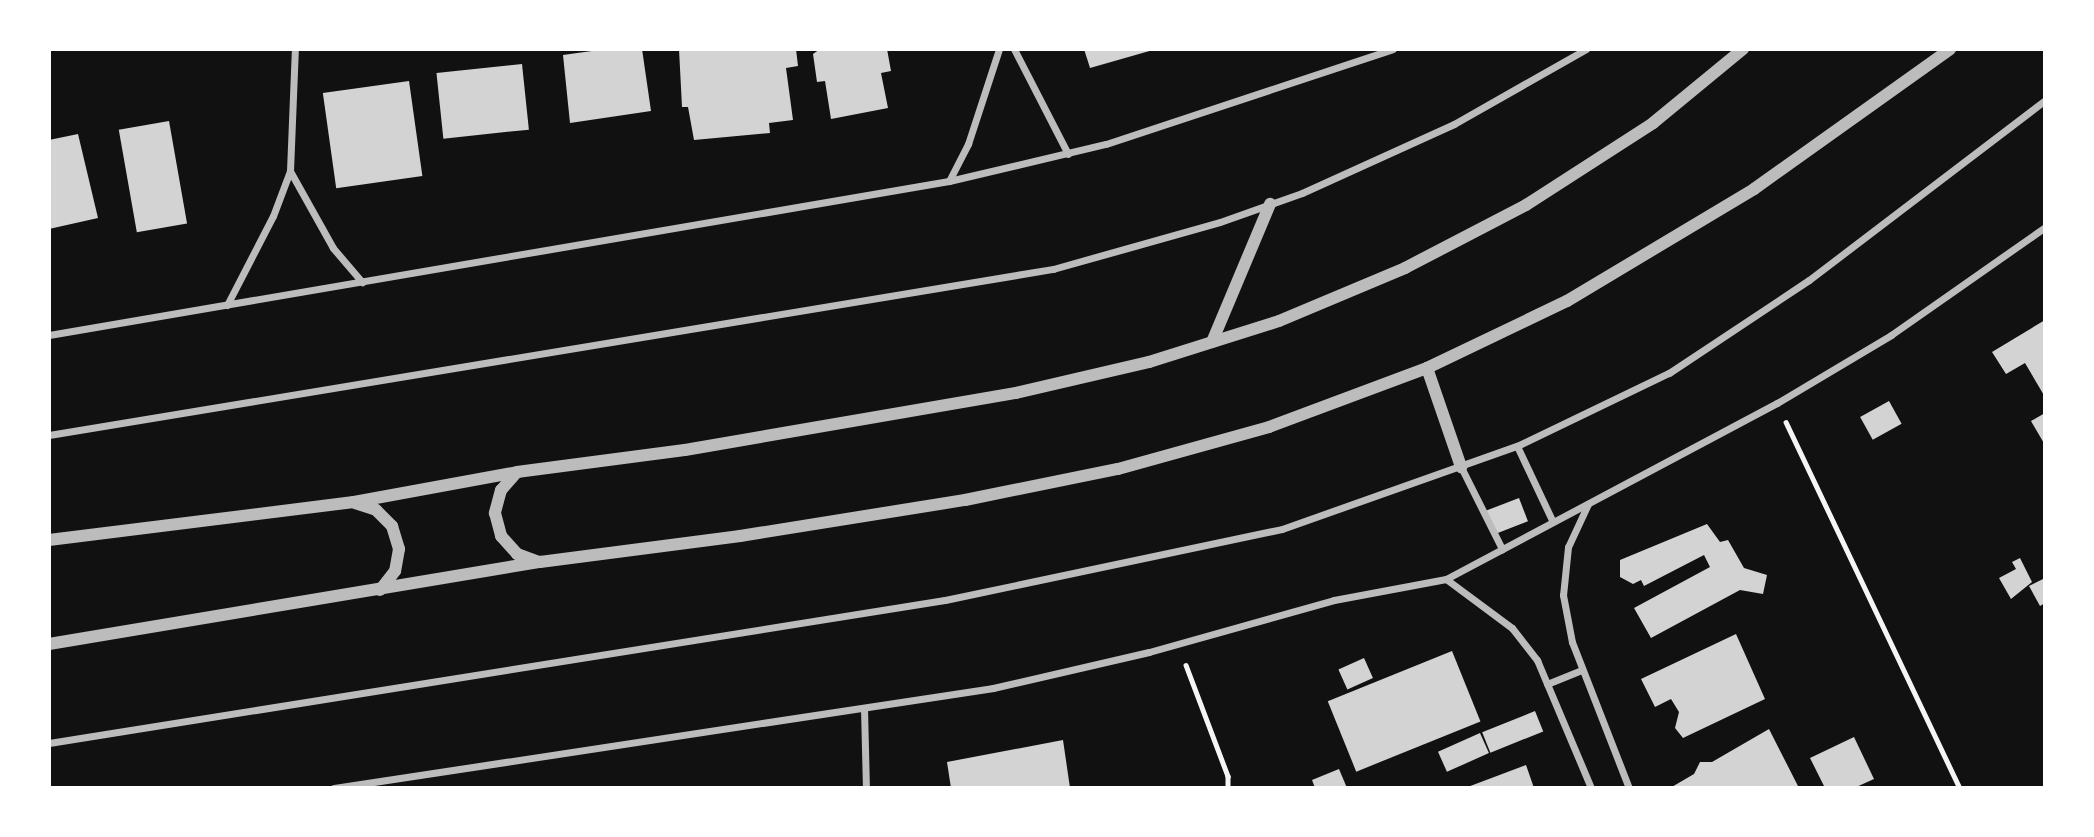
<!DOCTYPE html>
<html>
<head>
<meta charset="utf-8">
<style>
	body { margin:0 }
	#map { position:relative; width:2094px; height:837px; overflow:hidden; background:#111; font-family:"Archivo Narrow",sans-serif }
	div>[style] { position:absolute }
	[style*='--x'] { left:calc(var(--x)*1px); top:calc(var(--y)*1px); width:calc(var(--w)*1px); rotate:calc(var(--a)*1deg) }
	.building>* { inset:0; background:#d3d3d3; transform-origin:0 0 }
	.path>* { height:4.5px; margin:-2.25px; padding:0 2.25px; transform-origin:2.25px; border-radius:2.25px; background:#f5f5f5 }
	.minor>* { height:7px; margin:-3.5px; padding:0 3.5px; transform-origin:3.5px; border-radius:3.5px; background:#bcbcbc }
	.tertiary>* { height:12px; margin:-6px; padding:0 6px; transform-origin:6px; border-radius:6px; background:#bcbcbc }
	span { translate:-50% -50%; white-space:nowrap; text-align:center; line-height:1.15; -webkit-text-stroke:5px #fff; paint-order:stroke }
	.frame { position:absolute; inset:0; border:51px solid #fff; pointer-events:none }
</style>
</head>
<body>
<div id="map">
	<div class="building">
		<div style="clip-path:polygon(606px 49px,642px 49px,651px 111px,570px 123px,563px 55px)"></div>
		<div style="clip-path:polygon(679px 49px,796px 49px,798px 66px,786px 68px,793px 120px,769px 123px,770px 133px,694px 140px,688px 107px,682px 107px)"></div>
		<div style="clip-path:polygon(820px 49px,887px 49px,891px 71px,881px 73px,888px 108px,831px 119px,825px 81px,817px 82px,813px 54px)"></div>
		<div style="clip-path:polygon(1084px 49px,1153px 49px,1153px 50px,1090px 68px)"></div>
		<div style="left:522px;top:64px;width:66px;height:86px;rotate:84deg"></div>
		<div style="left:409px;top:81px;width:96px;height:87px;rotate:82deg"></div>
		<div style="left:169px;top:121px;width:104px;height:51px;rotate:80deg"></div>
		<div style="clip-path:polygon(78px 134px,98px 218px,49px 229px,49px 140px)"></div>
		<div style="clip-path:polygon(2045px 320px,2045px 397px,2025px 363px,2006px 374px,1992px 352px)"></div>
		<div style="left:1889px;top:401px;width:26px;height:33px;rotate:61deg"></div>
		<div style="clip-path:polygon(2045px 413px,2045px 445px,2031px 421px)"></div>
		<div style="left:1519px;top:498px;width:25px;height:35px;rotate:69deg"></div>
		<div style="clip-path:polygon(1707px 524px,1720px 542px,1728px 540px,1744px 568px,1767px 575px,1763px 594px,1740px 590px,1651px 638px,1634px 608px,1710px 567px,1704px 555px,1644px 586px,1641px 580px,1633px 584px,1620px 577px,1620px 560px)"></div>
		<div style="clip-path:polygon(2020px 558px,2032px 582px,2011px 599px,1999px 578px,2016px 569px,2012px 562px)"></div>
		<div style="clip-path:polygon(2045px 578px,2045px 603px,2040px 606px,2029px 586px)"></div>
		<div style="clip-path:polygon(1736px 634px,1765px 699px,1683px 738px,1675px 728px,1679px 712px,1671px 699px,1655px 707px,1641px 679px)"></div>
		<div style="left:1452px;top:651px;width:76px;height:134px;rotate:68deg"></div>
		<div style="left:1364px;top:658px;width:22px;height:28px;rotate:66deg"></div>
		<div style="left:1535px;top:711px;width:22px;height:57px;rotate:68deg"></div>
		<div style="clip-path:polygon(1769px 729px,1799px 788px,1670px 788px,1694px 774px,1700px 762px,1712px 762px)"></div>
		<div style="left:1480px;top:733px;width:22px;height:46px;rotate:66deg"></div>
		<div style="clip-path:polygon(1854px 737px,1874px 779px,1854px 788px,1825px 788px,1810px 758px)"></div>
		<div style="clip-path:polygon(1063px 740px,1070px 788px,951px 788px,947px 762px)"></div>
		<div style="clip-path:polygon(1526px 765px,1534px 788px,1465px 788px)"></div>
		<div style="clip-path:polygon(1339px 769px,1347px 788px,1315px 788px,1312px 780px)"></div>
	</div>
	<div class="path">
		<div style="--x:1786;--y:422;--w:405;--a:64.6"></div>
		<div style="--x:1186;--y:665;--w:119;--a:69.3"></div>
		<div style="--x:1228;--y:776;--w:12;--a:90"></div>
	</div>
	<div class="minor">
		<div style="--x:1014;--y:49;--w:118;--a:62.8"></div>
		<div style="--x:290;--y:171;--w:88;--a:60.8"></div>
		<div style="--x:333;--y:248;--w:45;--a:49.5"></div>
		<div style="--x:949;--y:181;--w:42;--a:-62.8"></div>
		<div style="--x:968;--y:144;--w:100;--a:-71.9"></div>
		<div style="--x:227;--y:305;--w:100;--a:-62.7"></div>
		<div style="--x:273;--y:216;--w:48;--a:-69.3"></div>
		<div style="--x:290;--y:171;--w:122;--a:-87.7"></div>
		<div style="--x:49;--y:335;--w:913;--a:-9.71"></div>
		<div style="--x:949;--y:181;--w:161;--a:-13.3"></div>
		<div style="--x:1106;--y:144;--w:302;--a:-18.3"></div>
		<div style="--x:49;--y:435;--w:1018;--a:-9.39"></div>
		<div style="--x:1053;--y:269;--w:173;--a:-15.7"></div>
		<div style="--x:1220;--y:222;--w:87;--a:-19.5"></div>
		<div style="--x:1302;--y:193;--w:167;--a:-24.4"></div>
		<div style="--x:1454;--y:124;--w:152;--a:-29.6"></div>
		<div style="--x:1517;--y:446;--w:84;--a:64.7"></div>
		<div style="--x:1461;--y:467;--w:92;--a:63.4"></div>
		<div style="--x:1588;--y:504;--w:47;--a:114.9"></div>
		<div style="--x:1568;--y:547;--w:48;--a:95.9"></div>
		<div style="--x:1563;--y:595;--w:48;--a:79.2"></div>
		<div style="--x:1572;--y:642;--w:157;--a:68.7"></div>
		<div style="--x:1446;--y:579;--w:82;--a:36.6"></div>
		<div style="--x:1512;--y:628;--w:41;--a:52"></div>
		<div style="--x:1537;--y:660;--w:139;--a:67.1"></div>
		<div style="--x:1547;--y:684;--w:38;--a:-22"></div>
		<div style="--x:864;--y:708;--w:80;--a:88.6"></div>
		<div style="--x:49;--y:743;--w:907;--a:-9.07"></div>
		<div style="--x:945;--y:600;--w:344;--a:-11.9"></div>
		<div style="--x:1282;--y:529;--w:249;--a:-19.5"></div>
		<div style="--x:1517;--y:446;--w:169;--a:-25.7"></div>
		<div style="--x:1669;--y:373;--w:168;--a:-33.6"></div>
		<div style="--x:1809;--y:280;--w:297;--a:-37.3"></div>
		<div style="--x:334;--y:788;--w:667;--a:-8.63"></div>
		<div style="--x:993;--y:688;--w:160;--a:-13"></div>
		<div style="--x:1149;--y:652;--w:192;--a:-15.7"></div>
		<div style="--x:1334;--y:600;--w:114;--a:-10.6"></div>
		<div style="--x:1446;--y:579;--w:375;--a:-28"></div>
		<div style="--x:1777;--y:403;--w:133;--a:-30.8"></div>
		<div style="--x:1891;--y:335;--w:188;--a:-35"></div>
	</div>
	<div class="tertiary">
		<div style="--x:1212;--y:342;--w:150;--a:-67.2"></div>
		<div style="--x:1427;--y:368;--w:105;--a:71"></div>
		<div style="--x:516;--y:473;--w:23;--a:131"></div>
		<div style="--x:501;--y:490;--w:24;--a:105"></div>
		<div style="--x:495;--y:513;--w:24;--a:75"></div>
		<div style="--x:501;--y:536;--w:24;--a:48"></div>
		<div style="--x:517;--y:554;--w:23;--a:20"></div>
		<div style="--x:355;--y:503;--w:22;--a:18"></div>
		<div style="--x:376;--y:510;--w:23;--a:45"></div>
		<div style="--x:392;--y:526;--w:24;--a:73"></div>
		<div style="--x:399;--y:549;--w:22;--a:100"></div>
		<div style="--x:395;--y:571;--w:24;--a:128"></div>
		<div style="--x:49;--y:540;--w:307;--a:-7.1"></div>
		<div style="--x:354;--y:502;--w:166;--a:-10.4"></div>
		<div style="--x:517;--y:472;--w:169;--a:-7.5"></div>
		<div style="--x:685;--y:450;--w:336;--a:-9.8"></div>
		<div style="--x:1016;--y:393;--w:137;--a:-13.1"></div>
		<div style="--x:1149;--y:362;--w:136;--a:-17.5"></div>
		<div style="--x:1279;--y:321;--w:137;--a:-22.8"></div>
		<div style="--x:1405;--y:268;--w:136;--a:-27.5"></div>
		<div style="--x:1526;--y:205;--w:151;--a:-32.8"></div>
		<div style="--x:1653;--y:123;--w:117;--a:-39.4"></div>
		<div style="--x:49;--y:644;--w:498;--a:-9.5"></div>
		<div style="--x:540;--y:562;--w:202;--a:-7.4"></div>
		<div style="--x:740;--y:536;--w:228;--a:-9.1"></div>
		<div style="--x:965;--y:500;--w:156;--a:-11.5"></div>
		<div style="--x:1118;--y:469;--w:157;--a:-15.5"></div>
		<div style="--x:1269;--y:427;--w:169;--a:-20.5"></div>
		<div style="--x:1427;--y:368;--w:155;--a:-25.6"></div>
		<div style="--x:1567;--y:301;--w:218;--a:-30.9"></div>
		<div style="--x:1754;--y:189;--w:241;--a:-35.5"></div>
	</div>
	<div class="frame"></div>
</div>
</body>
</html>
